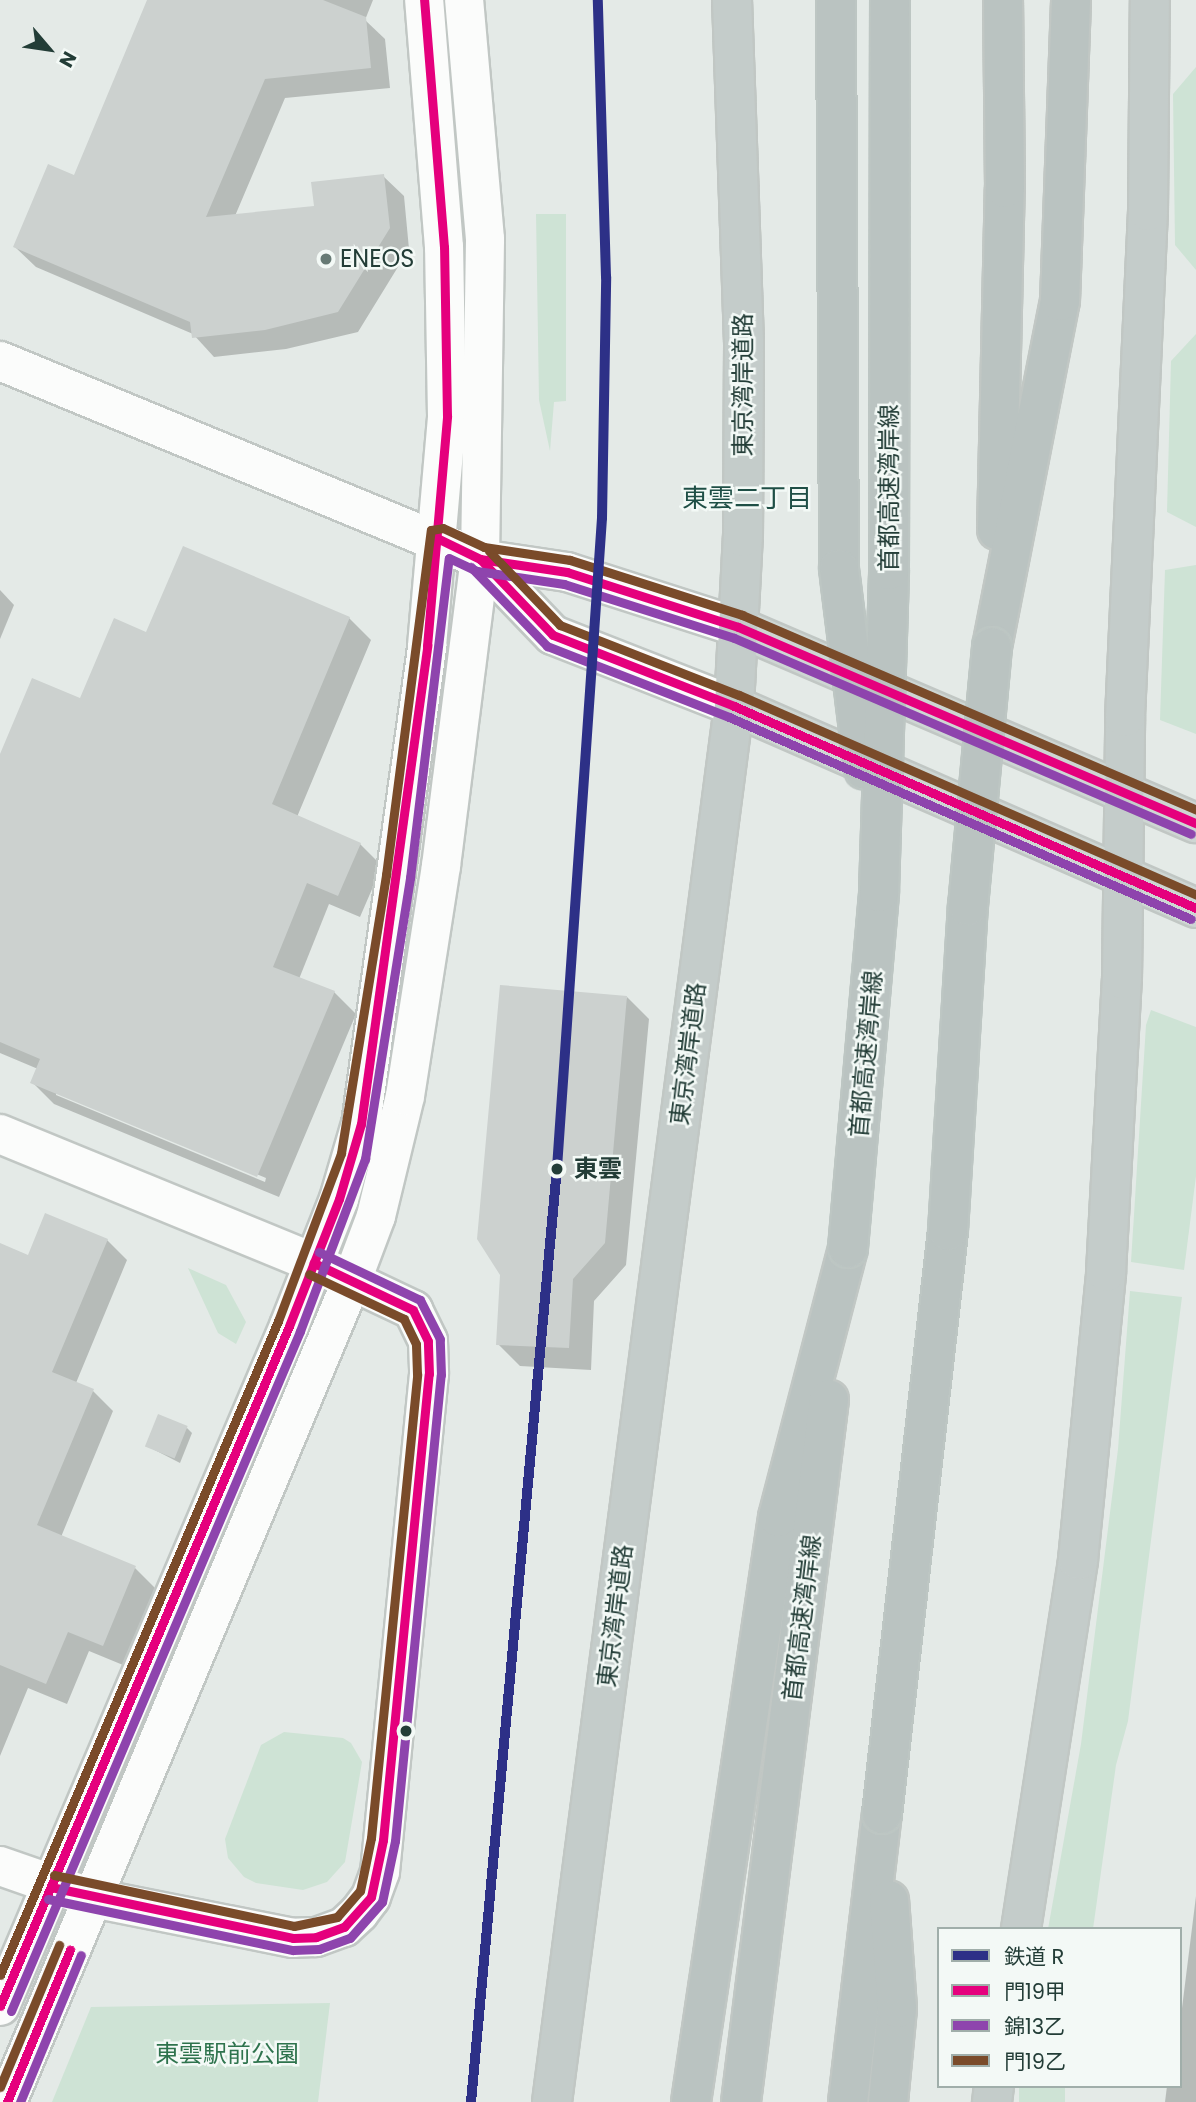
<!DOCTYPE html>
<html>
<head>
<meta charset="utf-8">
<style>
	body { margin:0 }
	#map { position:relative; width:1196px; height:2102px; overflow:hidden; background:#e4eae7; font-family:Poppins,"Noto Sans JP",sans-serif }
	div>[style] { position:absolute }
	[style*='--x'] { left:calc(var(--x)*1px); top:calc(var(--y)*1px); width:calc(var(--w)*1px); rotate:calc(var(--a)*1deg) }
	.green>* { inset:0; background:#cee3d5; transform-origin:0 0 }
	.shadow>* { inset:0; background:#0003 }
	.building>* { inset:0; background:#ccd1cf; transform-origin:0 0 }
	.roads { filter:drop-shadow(2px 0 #c1c7c4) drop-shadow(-2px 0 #c1c7c4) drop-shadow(0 2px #c1c7c4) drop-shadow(0 -2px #c1c7c4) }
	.tertiary>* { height:38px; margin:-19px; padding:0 19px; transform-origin:19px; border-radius:19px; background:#fbfcfb }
	.primary>* { height:38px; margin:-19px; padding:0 19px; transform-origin:19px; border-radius:19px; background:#ced6d3 }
	.trunk>* { height:38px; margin:-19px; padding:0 19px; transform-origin:19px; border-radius:19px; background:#c4ccca }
	.motorway>* { height:38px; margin:-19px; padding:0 19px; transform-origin:19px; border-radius:19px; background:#bac3c1 }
	.bridges { filter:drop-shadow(2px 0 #bdc6c3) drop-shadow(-2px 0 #bdc6c3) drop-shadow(0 2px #bdc6c3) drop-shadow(0 -2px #bdc6c3) }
	.motorway-bridge>* { height:38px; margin:-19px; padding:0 19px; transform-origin:19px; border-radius:19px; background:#bac3c1 }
	.bus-1>* { height:9px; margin:-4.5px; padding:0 4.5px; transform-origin:4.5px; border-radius:4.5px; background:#e5007d }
	.bus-2>* { height:9px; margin:-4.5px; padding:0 4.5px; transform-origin:4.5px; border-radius:4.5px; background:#8e44ad }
	.bus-3>* { height:9px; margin:-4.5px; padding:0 4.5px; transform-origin:4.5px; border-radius:4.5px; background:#7a4b2a }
	.rail-1>* { height:10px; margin:-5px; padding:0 5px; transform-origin:5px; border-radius:5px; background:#2d3087 }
	.dots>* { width:19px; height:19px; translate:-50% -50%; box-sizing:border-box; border:4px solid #f3f9f6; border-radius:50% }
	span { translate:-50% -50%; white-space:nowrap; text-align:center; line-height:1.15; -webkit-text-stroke:5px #f3f9f6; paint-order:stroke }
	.poi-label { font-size:24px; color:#233d37 }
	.left { translate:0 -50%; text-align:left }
	.street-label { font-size:24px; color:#233d37 }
	.stop-label { font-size:24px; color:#233d37; font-weight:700 }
	.park-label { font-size:24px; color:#2e734d }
	.neighbourhood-label { font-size:26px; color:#1f4f46 }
	.legend { position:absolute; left:937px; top:1927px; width:245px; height:161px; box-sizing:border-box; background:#f3f9f6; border:2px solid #a0aeaa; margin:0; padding:9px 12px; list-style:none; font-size:21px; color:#233d37 }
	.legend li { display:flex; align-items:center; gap:14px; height:35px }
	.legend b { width:35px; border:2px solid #a0aeaa }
	.north { position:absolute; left:14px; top:14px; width:70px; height:70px; -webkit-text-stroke:5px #f3f9f6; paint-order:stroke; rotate:119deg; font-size:19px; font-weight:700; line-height:28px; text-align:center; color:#233d37 }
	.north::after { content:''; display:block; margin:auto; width:24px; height:32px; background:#233d37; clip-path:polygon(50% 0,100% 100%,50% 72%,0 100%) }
</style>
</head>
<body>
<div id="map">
	<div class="green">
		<div style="clip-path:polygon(1196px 67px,1196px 270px,1175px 245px,1173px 94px)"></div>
		<div style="clip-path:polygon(536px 214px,566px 214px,566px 401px,554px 402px,550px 451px,539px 400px)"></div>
		<div style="clip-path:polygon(1196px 334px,1196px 527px,1167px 512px,1171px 361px)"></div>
		<div style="clip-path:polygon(1196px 565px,1196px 734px,1160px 720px,1165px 570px)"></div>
		<div style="clip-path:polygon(1151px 1010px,1196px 1027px,1196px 1176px,1184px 1270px,1131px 1262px,1146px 1025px)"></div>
		<div style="clip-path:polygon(188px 1268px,226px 1285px,246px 1322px,236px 1344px,218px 1333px)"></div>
		<div style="clip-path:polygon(1130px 1291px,1182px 1297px,1128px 1721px,1116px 1765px,1093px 1929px,1048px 1929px,1081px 1744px,1118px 1449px)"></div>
		<div style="clip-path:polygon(284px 1732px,343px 1738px,351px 1743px,362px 1762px,345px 1862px,327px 1882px,303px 1890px,256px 1883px,244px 1877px,228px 1858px,225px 1839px,261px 1745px)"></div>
		<div style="clip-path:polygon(330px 2003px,318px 2102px,52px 2102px,91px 2007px)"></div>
		<div style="left:1019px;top:2086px;width:46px;height:16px"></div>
	</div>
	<div class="shadow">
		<div style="clip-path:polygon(149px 0,373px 0,365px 20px,385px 39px,390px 88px,285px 98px,235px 216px,316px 207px,383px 176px,404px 196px,409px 249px,358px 332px,286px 349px,214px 357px,193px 334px,36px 267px,15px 247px,75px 177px)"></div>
		<div style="clip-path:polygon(0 590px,14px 605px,0 639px)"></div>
		<div style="clip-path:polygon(evenodd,349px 618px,371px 640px,297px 817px,360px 844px,382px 866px,360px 917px,329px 904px,299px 979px,334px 992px,356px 1014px,279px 1197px,54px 1104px,32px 1082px,38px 1069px,0 1053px,0 759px,81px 700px,147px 634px,349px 618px,56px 1091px,266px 1178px,265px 1182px,56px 1095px,56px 1091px)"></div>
		<div style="clip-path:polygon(627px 997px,649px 1019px,626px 1265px,594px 1301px,591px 1370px,520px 1366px,498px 1344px)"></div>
		<div style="clip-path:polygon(107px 1240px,127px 1260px,76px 1383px,93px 1391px,113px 1411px,61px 1537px,135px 1568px,155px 1588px,123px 1665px,89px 1651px,67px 1704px,28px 1688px,0 1756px,0 1245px,29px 1257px)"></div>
		<div style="clip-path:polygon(187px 1428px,192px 1433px,180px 1463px,147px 1446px)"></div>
		<div style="clip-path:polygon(1196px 1896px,1196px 2102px,1165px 2102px,1167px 2086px,1180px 2086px,1180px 2024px)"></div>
	</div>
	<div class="building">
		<div style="clip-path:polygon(147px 0,323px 0,366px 17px,371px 68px,265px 79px,206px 217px,314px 206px,311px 182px,384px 174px,390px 228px,338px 312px,265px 330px,192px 338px,190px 322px,13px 247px,48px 164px,74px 175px)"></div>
		<div style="clip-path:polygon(183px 546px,350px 617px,272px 804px,361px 843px,338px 896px,307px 883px,273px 967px,335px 991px,257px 1177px,30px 1083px,40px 1059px,0 1042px,0 754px,32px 678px,80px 698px,114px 618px,146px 632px)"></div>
		<div style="clip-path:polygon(500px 985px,627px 996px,605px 1243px,573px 1279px,569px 1348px,496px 1345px,500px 1275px,477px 1239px)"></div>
		<div style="clip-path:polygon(45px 1213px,108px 1239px,52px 1372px,94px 1389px,37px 1525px,136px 1566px,103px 1646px,68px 1632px,46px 1684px,0 1665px,0 1243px,28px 1255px)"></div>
		<div style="left:158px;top:1414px;width:32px;height:35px;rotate:22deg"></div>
	</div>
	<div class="roads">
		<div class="tertiary">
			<div style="--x:0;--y:361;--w:519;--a:22.42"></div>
			<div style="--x:480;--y:559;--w:88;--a:8.5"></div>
			<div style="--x:567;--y:572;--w:180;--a:17.8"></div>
			<div style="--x:480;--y:559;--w:105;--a:46.2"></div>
			<div style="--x:553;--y:635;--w:194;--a:21.4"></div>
			<div style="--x:0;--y:1134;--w:339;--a:22.3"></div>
			<div style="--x:314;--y:1263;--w:110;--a:25.4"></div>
			<div style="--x:413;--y:1310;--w:34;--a:64"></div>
			<div style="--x:428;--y:1341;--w:33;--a:88"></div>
			<div style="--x:429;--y:1374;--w:500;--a:95.62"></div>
			<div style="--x:380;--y:1872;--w:27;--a:110"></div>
			<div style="--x:371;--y:1897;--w:20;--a:127"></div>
			<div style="--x:359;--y:1913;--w:21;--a:137"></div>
			<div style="--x:344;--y:1927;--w:30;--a:160"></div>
			<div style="--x:316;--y:1937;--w:23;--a:178"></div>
			<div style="--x:293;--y:1938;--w:205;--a:-168.7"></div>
			<div style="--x:92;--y:1898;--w:97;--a:-160.8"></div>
			<div style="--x:0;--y:2006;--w:739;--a:-66.97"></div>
			<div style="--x:289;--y:1326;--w:136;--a:-68.5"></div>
			<div style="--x:339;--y:1199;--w:78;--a:-73.7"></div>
			<div style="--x:361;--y:1124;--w:483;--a:-82.1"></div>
			<div style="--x:427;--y:646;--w:231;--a:-85"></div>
			<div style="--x:447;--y:416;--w:169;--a:-91"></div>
			<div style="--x:444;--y:247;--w:248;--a:-94.6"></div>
			<div style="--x:7;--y:2102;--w:891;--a:-67.23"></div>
			<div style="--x:352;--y:1280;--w:68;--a:-69.4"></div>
			<div style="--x:376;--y:1216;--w:123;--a:-76.4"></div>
			<div style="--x:405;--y:1096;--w:233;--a:-81.1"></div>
			<div style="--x:441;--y:866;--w:309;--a:-82.8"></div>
			<div style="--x:480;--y:559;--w:320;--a:-89.1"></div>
			<div style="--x:485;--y:239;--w:240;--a:-95"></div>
		</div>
		<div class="primary">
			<div style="--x:738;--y:627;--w:498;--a:23.2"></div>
			<div style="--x:734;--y:706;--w:504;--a:23.62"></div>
		</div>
		<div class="trunk">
			<div style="--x:1021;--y:1929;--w:373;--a:-81.2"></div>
			<div style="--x:1078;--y:1560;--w:289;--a:-84.4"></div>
			<div style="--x:1106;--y:1272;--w:293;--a:-86.9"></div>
			<div style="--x:1122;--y:979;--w:262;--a:-89.3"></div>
			<div style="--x:1125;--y:717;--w:507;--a:-87.4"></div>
			<div style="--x:1148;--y:211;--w:211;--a:-89.5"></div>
			<div style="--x:552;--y:2102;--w:1408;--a:-82.57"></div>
			<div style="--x:734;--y:706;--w:169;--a:-87"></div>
			<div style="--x:743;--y:537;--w:194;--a:-89.7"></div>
			<div style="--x:744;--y:343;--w:343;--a:-92"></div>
			<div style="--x:992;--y:2102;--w:16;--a:-83"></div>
		</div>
		<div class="motorway">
			<div style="--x:997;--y:530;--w:342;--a:-88.7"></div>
			<div style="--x:1005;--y:188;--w:188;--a:-90.6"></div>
			<div style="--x:992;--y:647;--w:353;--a:-78.9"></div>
			<div style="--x:1060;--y:301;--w:301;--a:-87.9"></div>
			<div style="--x:691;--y:2102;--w:591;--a:-81.54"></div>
			<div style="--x:778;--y:1517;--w:278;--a:-75.4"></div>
			<div style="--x:741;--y:2102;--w:708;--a:-82.86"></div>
			<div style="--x:848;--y:2102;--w:290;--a:-83.3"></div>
			<div style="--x:888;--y:2102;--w:94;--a:-84.5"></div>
			<div style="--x:897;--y:2008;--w:108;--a:-94.2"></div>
		</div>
	</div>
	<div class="bridges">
		<div class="motorway-bridge">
			<div style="--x:836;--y:0;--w:569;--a:89.7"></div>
			<div style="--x:839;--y:569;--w:202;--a:82.9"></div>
			<div style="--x:848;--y:1248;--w:357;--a:-85"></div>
			<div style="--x:879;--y:892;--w:322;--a:-88.2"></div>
			<div style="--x:889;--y:570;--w:570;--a:-89.9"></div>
			<div style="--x:882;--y:1814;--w:587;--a:-83.54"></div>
			<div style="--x:948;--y:1231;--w:326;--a:-86.5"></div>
			<div style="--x:968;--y:906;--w:260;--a:-84.7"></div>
		</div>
	</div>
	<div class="bus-1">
		<div style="--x:439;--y:539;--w:46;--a:26"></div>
		<div style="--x:480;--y:559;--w:88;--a:8.5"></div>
		<div style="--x:567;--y:572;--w:180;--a:17.8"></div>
		<div style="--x:738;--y:627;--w:498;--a:23.2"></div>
		<div style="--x:480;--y:559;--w:105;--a:46.2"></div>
		<div style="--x:553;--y:635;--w:194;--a:21.4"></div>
		<div style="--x:734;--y:706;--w:504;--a:23.62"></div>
		<div style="--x:51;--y:1887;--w:247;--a:11.9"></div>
		<div style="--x:293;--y:1938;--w:23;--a:-2"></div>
		<div style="--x:316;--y:1937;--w:30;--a:-20"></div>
		<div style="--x:344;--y:1927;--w:40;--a:-48"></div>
		<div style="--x:371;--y:1897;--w:58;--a:-78.1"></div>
		<div style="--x:383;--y:1840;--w:468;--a:-84.4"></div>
		<div style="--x:429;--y:1374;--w:33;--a:-92"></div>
		<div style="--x:428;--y:1341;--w:34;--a:-116"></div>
		<div style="--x:413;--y:1310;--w:110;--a:-154.6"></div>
		<div style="--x:0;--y:2006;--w:739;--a:-66.97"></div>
		<div style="--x:289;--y:1326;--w:136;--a:-68.5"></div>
		<div style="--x:339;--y:1199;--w:78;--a:-73.7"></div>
		<div style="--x:361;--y:1124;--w:483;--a:-82.1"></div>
		<div style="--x:427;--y:646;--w:231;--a:-85"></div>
		<div style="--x:447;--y:416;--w:169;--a:-91"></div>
		<div style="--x:444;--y:247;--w:248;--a:-94.6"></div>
		<div style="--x:7;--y:2102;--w:165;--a:-67.5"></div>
	</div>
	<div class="bus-2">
		<div style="--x:471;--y:567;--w:110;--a:46.1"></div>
		<div style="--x:547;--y:646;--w:195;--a:21.3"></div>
		<div style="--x:729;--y:717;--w:504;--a:23.62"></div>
		<div style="--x:48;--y:1899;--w:250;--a:11.8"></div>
		<div style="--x:293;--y:1950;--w:26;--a:-2"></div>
		<div style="--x:319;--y:1949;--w:33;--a:-20"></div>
		<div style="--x:350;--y:1938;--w:48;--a:-48.4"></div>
		<div style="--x:382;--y:1902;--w:62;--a:-78"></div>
		<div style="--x:395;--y:1841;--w:468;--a:-84.4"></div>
		<div style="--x:441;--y:1375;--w:36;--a:-92"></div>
		<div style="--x:440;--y:1339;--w:44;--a:-117.1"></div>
		<div style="--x:420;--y:1300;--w:112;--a:-154.6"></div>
		<div style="--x:11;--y:2011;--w:739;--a:-66.97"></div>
		<div style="--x:300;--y:1331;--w:184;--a:-69.3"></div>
		<div style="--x:365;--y:1159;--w:285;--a:-80.9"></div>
		<div style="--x:410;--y:878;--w:322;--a:-83.1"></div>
		<div style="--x:449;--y:558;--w:31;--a:25"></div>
		<div style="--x:477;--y:571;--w:88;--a:8.5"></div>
		<div style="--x:564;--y:584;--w:178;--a:17.6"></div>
		<div style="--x:734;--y:638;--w:497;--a:23.2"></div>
		<div style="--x:20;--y:2102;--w:159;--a:-67.5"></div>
	</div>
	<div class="bus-3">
		<div style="--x:489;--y:551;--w:103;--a:46.2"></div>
		<div style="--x:560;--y:625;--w:192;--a:21.4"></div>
		<div style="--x:739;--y:695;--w:499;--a:23.6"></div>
		<div style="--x:54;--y:1875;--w:245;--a:12"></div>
		<div style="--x:294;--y:1926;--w:44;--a:-11.8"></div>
		<div style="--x:337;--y:1917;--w:35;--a:-49"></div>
		<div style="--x:360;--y:1891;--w:54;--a:-78.3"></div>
		<div style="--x:371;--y:1838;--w:466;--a:-84.3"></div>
		<div style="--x:417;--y:1374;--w:30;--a:-92"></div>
		<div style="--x:416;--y:1344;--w:28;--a:-116"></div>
		<div style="--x:404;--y:1319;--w:105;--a:-154.7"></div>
		<div style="--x:0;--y:1975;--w:711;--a:-66.97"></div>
		<div style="--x:278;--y:1321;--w:179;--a:-69.4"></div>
		<div style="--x:341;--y:1153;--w:282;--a:-80.8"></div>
		<div style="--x:386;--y:875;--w:348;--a:-82.6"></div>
		<div style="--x:431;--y:530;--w:12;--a:-9"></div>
		<div style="--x:443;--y:528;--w:45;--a:24.9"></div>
		<div style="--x:484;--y:547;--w:87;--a:8.6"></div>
		<div style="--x:570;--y:560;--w:181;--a:17.7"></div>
		<div style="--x:742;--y:615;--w:494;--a:23.2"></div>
		<div style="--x:0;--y:2087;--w:154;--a:-67.4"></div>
	</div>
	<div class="rail-1">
		<div style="--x:471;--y:2102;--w:938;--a:-84.74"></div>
		<div style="--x:557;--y:1168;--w:652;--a:-86.04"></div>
		<div style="--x:602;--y:518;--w:241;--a:-89"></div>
		<div style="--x:606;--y:277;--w:277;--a:-91.7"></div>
	</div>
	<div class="dots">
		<div style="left:326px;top:259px;background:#677a75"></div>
		<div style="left:557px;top:1169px;background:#233d37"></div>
		<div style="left:406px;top:1731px;background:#233d37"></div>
	</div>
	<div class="poi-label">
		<span class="left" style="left:340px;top:259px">ENEOS</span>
	</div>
	<div class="street-label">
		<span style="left:743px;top:385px;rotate:-90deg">東京湾岸道路</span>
		<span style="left:889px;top:488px;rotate:-90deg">首都高速湾岸線</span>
		<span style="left:688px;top:1054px;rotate:-83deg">東京湾岸道路</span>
		<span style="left:866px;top:1054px;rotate:-85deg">首都高速湾岸線</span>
		<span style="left:615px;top:1616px;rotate:-83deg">東京湾岸道路</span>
		<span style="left:802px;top:1618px;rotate:-83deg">首都高速湾岸線</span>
	</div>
	<div class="stop-label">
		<span class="left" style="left:574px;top:1169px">東雲</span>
	</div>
	<div class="park-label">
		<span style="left:227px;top:2054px">東雲駅前公園</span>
	</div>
	<div class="neighbourhood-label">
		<span style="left:747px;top:499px">東雲二丁目</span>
	</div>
	<ul class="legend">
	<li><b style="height:9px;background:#2d3087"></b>鉄道 R</li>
	<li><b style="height:9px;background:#e5007d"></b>門19甲</li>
	<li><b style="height:9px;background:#8e44ad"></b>錦13乙</li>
	<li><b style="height:9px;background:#7a4b2a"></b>門19乙</li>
	</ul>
	<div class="north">N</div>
</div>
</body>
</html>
